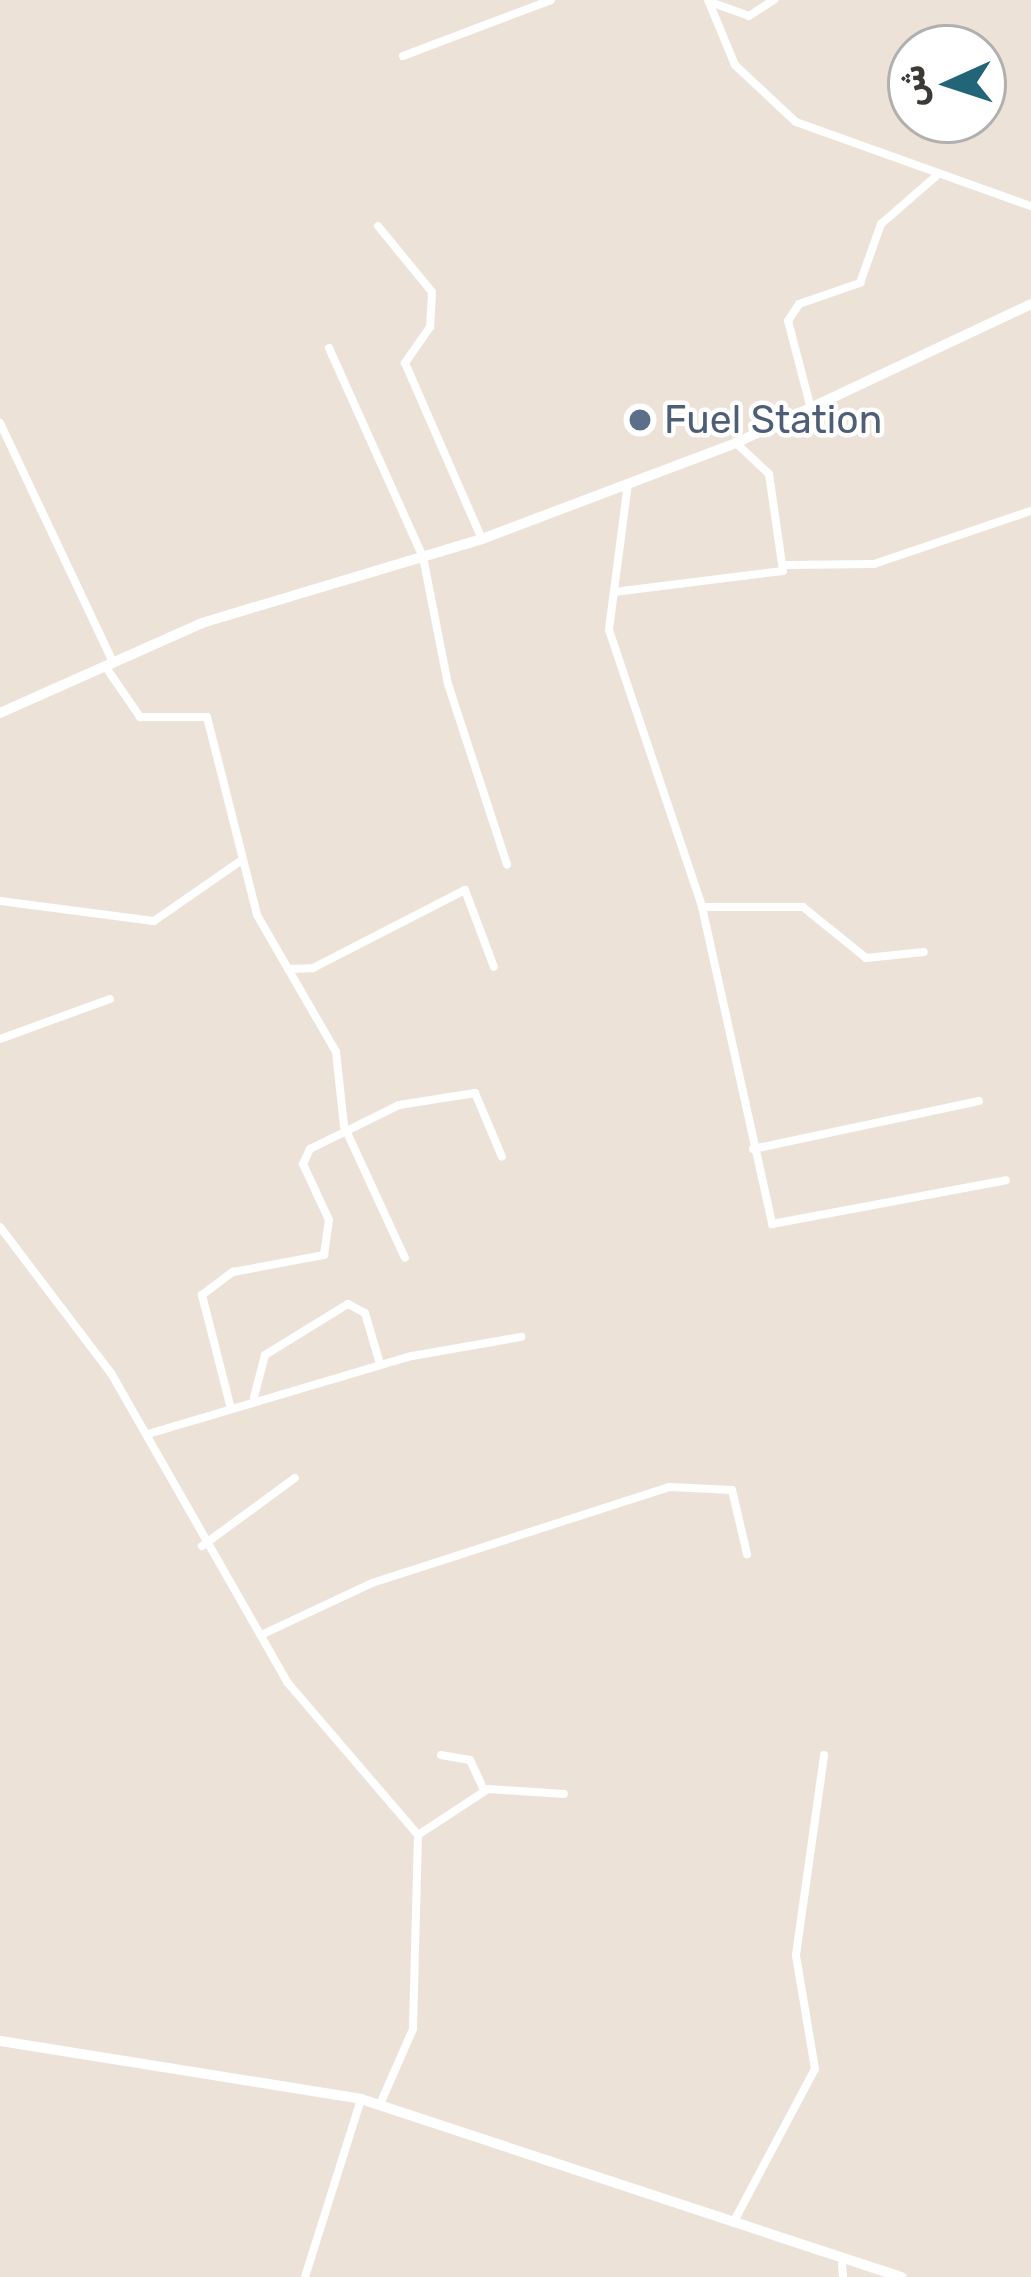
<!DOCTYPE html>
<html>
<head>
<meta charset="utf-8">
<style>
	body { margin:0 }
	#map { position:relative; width:1031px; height:2277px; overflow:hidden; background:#ede2d8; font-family:Rubik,Cairo,sans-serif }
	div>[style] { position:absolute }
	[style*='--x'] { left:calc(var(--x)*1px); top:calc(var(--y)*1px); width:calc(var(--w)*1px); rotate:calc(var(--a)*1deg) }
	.minor>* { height:8px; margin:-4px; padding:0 4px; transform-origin:4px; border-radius:4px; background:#fff }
	.tertiary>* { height:10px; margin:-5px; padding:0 5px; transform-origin:5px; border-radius:5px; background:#fff }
	.dots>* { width:33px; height:33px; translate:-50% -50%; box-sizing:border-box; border:6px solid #fff; border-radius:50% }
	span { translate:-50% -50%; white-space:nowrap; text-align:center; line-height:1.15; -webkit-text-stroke:9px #fff; paint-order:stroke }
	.service-label { font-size:39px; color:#4e5e75 }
	.left { translate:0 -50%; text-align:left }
	.north { position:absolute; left:887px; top:24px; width:120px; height:120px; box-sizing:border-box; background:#fff; border:3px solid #b1b0ae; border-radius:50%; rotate:267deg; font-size:33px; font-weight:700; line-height:48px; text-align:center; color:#3d3935 }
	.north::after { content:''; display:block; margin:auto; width:42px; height:54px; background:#236578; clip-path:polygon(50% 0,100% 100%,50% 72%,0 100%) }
</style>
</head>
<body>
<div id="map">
	<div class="minor">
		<div style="--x:708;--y:0;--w:70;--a:67.4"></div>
		<div style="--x:735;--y:65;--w:83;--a:43.1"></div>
		<div style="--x:796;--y:122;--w:250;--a:19.7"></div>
		<div style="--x:710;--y:2;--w:41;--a:19.7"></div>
		<div style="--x:749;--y:16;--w:30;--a:-33"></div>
		<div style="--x:403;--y:56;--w:158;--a:-20.7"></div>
		<div style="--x:378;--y:226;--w:85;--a:50.7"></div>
		<div style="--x:432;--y:292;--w:35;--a:93"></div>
		<div style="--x:430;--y:327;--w:44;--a:124.8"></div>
		<div style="--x:405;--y:363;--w:192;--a:66.4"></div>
		<div style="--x:329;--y:348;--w:229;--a:65.8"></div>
		<div style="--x:423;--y:557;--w:129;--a:78.9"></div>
		<div style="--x:448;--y:684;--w:190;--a:71.9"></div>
		<div style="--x:811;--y:409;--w:91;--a:-104.6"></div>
		<div style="--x:788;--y:321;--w:20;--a:-57"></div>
		<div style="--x:799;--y:304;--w:65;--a:-19"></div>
		<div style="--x:860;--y:283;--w:63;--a:-70.4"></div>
		<div style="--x:881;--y:224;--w:72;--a:-41"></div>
		<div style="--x:0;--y:423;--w:264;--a:64.7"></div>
		<div style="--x:628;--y:483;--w:148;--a:97.4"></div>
		<div style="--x:609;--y:630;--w:292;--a:71.4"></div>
		<div style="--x:702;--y:907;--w:325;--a:77.5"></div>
		<div style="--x:772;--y:1224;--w:238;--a:-10.6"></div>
		<div style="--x:785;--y:565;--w:89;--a:-0.6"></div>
		<div style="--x:874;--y:564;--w:166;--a:-18.7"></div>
		<div style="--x:614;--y:592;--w:170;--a:-7.1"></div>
		<div style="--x:783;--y:571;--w:98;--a:-98.2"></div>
		<div style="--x:769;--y:474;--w:45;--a:-136.8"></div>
		<div style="--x:105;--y:666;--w:62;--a:55.5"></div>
		<div style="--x:140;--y:717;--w:67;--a:0"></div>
		<div style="--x:207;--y:717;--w:204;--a:75.8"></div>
		<div style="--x:257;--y:915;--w:158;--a:60"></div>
		<div style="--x:336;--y:1052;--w:74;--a:83.8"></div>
		<div style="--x:344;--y:1126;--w:145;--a:65.2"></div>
		<div style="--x:0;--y:901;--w:155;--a:7.4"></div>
		<div style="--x:154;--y:921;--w:103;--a:-34.8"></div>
		<div style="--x:702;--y:907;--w:101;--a:0"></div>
		<div style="--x:803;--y:907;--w:81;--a:39"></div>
		<div style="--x:866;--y:958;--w:58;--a:-5.9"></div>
		<div style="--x:288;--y:969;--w:25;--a:-2"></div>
		<div style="--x:313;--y:968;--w:171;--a:-27.2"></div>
		<div style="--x:465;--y:890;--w:82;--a:69.4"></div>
		<div style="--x:0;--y:1039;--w:117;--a:-20"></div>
		<div style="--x:753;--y:1149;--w:231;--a:-12"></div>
		<div style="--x:0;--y:1227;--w:183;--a:52.8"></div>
		<div style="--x:111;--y:1373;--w:356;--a:60.3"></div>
		<div style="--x:287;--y:1682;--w:201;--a:49.4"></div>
		<div style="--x:418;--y:1835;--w:194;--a:91.5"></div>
		<div style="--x:413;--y:2029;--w:82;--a:113.7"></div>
		<div style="--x:254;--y:1397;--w:43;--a:-75.3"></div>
		<div style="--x:265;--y:1355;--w:97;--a:-31.6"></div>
		<div style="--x:348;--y:1304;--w:19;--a:28"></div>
		<div style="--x:365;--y:1313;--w:53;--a:73.6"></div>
		<div style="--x:230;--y:1405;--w:114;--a:-104.3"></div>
		<div style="--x:202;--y:1295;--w:39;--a:-37"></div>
		<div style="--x:233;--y:1272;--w:93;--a:-10.6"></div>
		<div style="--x:324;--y:1255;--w:35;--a:-82"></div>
		<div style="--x:329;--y:1220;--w:62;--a:-114.9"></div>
		<div style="--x:303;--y:1164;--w:17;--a:-65"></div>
		<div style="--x:310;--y:1149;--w:99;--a:-26.3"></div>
		<div style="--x:399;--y:1105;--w:77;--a:-9"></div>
		<div style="--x:475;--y:1093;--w:69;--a:67.1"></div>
		<div style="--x:148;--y:1434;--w:275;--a:-16.5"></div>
		<div style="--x:412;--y:1356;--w:111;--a:-9.9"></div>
		<div style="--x:202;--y:1546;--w:115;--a:-36.2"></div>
		<div style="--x:261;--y:1635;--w:123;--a:-25.1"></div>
		<div style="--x:372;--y:1583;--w:312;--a:-17.9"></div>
		<div style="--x:669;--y:1487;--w:63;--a:2.7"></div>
		<div style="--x:732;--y:1490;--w:66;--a:76.8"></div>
		<div style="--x:441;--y:1755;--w:29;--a:10"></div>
		<div style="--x:470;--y:1760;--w:33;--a:65"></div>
		<div style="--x:418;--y:1835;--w:84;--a:-33.3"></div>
		<div style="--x:488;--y:1789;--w:76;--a:3.8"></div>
		<div style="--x:733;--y:2223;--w:174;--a:-62"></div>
		<div style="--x:815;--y:2069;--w:116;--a:-99.5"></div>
		<div style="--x:796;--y:1955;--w:202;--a:-82"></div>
		<div style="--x:842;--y:2265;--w:12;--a:85"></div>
		<div style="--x:305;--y:2277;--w:187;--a:-72.5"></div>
	</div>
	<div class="tertiary">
		<div style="--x:0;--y:713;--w:221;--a:-24"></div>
		<div style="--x:202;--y:623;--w:292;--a:-16.7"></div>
		<div style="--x:482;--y:539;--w:272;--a:-20.7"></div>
		<div style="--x:736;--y:443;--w:326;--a:-25.2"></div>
		<div style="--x:0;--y:2041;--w:366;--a:9.1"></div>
		<div style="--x:361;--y:2099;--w:569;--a:18.24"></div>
	</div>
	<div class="dots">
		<div style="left:640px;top:420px;background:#5c6f8a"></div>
	</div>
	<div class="service-label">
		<span class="left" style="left:664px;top:420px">Fuel Station</span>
	</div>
	<div class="north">ش</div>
</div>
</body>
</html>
